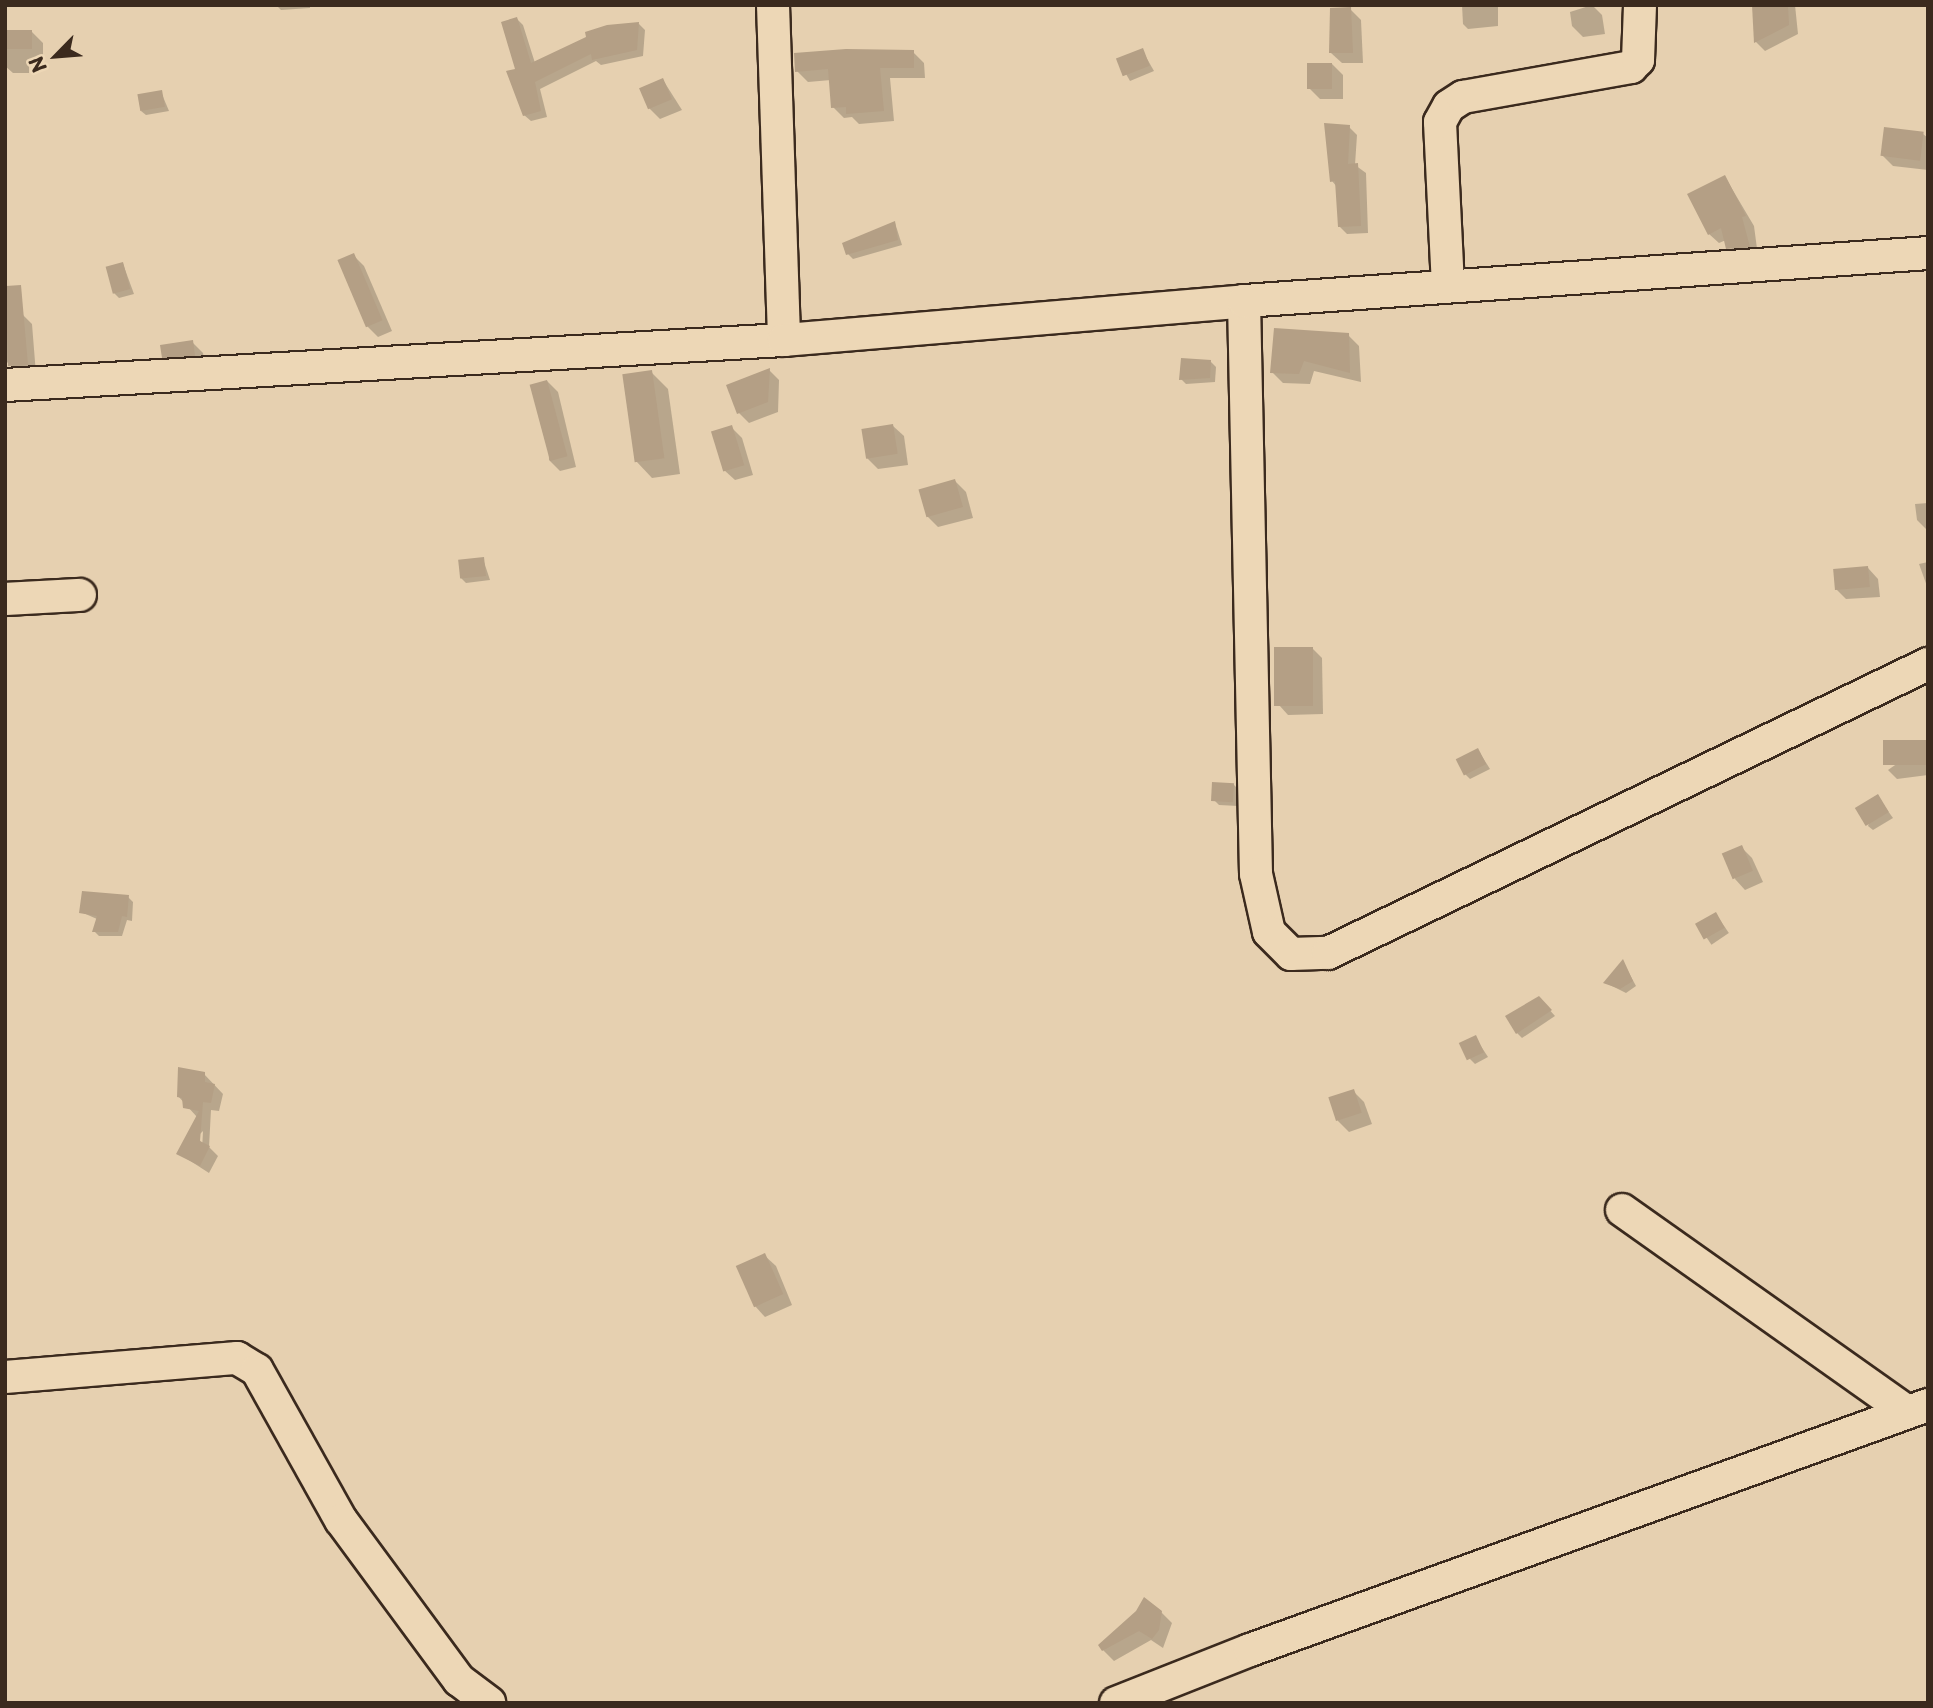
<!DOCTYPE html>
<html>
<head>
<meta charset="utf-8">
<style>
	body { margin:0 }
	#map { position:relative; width:1933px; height:1708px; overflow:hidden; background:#e6d0b0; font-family:"Playpen Sans",sans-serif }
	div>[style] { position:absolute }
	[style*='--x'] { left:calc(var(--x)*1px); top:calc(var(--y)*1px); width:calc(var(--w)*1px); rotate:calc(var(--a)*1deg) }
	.shadow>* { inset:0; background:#0003; transform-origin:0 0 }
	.building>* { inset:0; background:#b49f85; transform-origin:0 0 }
	.roads { filter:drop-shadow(2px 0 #3b2a1e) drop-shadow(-2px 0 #3b2a1e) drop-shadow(0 2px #3b2a1e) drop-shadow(0 -2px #3b2a1e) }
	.minor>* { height:32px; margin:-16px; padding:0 16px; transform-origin:16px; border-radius:16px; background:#edd7b6 }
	span { translate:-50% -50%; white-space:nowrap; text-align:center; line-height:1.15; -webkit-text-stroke:5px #edd7b6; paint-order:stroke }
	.frame { position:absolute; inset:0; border:7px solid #3b2a1e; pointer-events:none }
	.north { position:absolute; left:21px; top:21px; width:70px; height:70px; -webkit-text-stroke:5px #edd7b6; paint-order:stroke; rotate:245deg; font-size:19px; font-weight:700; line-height:28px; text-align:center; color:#3b2a1e }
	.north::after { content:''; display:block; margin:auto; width:24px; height:32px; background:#3b2a1e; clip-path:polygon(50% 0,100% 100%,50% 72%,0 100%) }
</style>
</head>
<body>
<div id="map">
	<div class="shadow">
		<div style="clip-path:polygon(276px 5px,310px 5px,310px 8px,281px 10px)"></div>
		<div style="clip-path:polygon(1462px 5px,1498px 5px,1498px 26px,1468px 29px,1463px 24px)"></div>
		<div style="clip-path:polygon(1592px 5px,1602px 15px,1605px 34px,1583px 37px,1572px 26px,1570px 12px)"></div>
		<div style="clip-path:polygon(1753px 5px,1795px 5px,1798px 34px,1765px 51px,1756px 42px)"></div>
		<div style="clip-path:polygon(1350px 9px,1361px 20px,1363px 63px,1342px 63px,1331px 53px)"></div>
		<div style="clip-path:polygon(517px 19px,523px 25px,535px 63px,639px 24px,645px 30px,643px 56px,601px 65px,596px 61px,540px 89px,547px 117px,531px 121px,524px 115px,517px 70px)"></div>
		<div style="clip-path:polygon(5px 32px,32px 32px,43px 43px,43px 60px,29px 60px,29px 73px,13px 73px,5px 66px)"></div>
		<div style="clip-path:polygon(1142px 50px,1154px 71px,1130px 81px,1118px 60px)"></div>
		<div style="clip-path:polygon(913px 52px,924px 63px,925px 78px,890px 78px,894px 121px,859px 124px,852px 117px,844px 118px,833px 107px,831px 80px,808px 82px,797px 71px)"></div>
		<div style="clip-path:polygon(1332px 64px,1343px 75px,1343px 99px,1320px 99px,1309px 88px)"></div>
		<div style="clip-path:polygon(663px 80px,682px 110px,660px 119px,649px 108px,641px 89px)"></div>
		<div style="clip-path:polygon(161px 92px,169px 111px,146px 115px,141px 111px)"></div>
		<div style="clip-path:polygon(1349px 127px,1357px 135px,1355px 165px,1366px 173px,1368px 233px,1347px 234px,1339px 226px,1337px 187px,1332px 181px)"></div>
		<div style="clip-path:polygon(1923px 134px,1928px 138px,1928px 170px,1893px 166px,1882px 155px)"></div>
		<div style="clip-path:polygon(1725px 177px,1754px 226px,1758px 256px,1738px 258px,1726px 240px,1719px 243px,1709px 234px)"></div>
		<div style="clip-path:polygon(895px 223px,902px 245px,853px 259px,848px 254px)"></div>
		<div style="clip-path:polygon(353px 255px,364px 266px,392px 331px,378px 337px,367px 326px)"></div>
		<div style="clip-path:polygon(123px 264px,134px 294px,119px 298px,114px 293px)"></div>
		<div style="clip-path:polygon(23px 315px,32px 324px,36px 374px,20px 375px,10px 362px,5px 363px,5px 318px)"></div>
		<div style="clip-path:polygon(1348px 335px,1359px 346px,1361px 382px,1314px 371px,1310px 384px,1283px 383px,1272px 372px)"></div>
		<div style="clip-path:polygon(192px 342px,203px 353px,205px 366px,175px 368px,164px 357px)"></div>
		<div style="clip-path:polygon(1211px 362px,1216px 367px,1215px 382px,1186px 384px,1181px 379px)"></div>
		<div style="clip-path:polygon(769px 370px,779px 380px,778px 412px,749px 423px,739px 413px)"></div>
		<div style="clip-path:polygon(651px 372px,668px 389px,680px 474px,652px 478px,636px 461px)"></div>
		<div style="clip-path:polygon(547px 381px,558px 392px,576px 467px,560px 471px,549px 460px)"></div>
		<div style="clip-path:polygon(893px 426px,904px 436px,908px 465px,878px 469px,867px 458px)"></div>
		<div style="clip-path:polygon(731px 427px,742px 438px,753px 475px,735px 480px,724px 470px)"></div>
		<div style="clip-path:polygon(955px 481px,966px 492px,973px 518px,938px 527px,927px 516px)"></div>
		<div style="clip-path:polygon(1928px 503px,1928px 531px,1917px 520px,1915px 504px)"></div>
		<div style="clip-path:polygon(483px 559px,490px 580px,466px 583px,461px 578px)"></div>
		<div style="clip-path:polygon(1928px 562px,1928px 589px,1919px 564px)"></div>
		<div style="clip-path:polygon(1868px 568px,1878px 579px,1880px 597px,1846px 599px,1835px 588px)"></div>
		<div style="clip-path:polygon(1276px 649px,1313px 649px,1322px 658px,1323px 714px,1288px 715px,1279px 705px)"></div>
		<div style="clip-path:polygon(1928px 742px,1928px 775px,1897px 779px,1888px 770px)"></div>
		<div style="clip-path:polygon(1478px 750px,1490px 769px,1470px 779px,1465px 774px)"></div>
		<div style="clip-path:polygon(1233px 784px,1238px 789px,1238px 806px,1219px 805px,1214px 800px)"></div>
		<div style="clip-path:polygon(1878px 797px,1893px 818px,1873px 830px,1868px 826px)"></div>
		<div style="clip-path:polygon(1741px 847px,1752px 858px,1763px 882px,1745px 890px,1735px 879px)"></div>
		<div style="clip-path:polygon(128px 897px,133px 902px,132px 921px,127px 920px,122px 936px,99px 936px,94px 931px,97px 919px,81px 912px)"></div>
		<div style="left:1716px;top:914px;width:23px;height:21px;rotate:56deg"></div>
		<div style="clip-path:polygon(1623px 962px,1636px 986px,1626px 993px,1606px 983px)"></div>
		<div style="clip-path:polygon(1539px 998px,1555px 1016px,1522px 1038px,1517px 1033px)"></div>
		<div style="clip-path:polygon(1475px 1037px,1488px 1057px,1475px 1064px,1470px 1059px)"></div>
		<div style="clip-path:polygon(evenodd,204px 1074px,223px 1094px,219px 1111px,211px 1110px,209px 1147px,218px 1156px,209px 1173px,178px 1153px,197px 1117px,178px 1096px,204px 1074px,203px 1131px,202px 1150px,199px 1135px,203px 1131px)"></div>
		<div style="clip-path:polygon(1353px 1091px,1364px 1102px,1372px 1124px,1349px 1132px,1338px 1121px,1330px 1099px)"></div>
		<div style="clip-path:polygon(765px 1256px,776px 1266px,792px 1305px,765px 1317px,755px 1306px)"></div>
		<div style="clip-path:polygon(1161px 1612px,1172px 1623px,1163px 1648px,1151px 1640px,1114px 1661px,1103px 1650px)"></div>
	</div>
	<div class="building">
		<div style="clip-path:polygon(1752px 5px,1788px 5px,1789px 25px,1754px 43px)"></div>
		<div style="clip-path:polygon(1351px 7px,1353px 53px,1329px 53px,1330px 8px)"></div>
		<div style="clip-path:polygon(517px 17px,531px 63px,586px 37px,585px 32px,607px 25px,639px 22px,637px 50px,592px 60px,591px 54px,535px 82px,541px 111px,523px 116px,506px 71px,515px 69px,501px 22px)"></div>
		<div style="left:5px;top:30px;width:27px;height:19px"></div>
		<div style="left:1143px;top:48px;width:19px;height:29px;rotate:69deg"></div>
		<div style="clip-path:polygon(846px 49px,914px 50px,914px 68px,880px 68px,884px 111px,846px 114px,846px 107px,831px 108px,828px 69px,795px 72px,794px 53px)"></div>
		<div style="left:1307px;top:63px;width:25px;height:26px"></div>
		<div style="left:663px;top:78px;width:23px;height:26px;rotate:67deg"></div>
		<div style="left:162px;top:90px;width:17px;height:25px;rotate:80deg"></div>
		<div style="clip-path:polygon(1324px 123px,1350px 125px,1348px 164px,1358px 163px,1361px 226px,1338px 227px,1335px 181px,1330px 182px)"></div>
		<div style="left:1884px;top:127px;width:40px;height:29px;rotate:7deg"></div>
		<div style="clip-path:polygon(1725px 175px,1746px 216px,1742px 217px,1750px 247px,1726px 249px,1721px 228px,1708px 235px,1687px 194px)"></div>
		<div style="clip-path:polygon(895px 221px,898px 240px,846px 255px,842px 243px)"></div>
		<div style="left:354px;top:253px;width:73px;height:18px;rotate:67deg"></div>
		<div style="left:123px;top:262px;width:28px;height:18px;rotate:75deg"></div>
		<div style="clip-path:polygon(21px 285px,28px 365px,8px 366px,6px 286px)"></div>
		<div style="clip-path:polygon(1274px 328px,1349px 333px,1350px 373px,1304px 361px,1299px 374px,1270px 373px)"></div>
		<div style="clip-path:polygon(193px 340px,195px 356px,162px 358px,160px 345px)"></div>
		<div style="clip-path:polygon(1181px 358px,1211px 360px,1210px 378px,1179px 380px)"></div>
		<div style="clip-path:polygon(770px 368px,768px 402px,737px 414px,726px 385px)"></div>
		<div style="left:652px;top:370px;width:89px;height:30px;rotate:82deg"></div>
		<div style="left:547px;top:380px;width:79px;height:18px;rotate:75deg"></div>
		<div style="left:893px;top:424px;width:30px;height:32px;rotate:81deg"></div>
		<div style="left:732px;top:425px;width:42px;height:22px;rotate:73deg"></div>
		<div style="left:955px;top:479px;width:29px;height:38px;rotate:74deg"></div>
		<div style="left:484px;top:557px;width:19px;height:26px;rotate:84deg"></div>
		<div style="left:1868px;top:566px;width:21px;height:35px;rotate:85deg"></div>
		<div style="left:1274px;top:647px;width:39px;height:59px"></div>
		<div style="left:1928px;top:740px;width:25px;height:45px;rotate:90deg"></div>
		<div style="left:1478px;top:748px;width:18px;height:25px;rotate:63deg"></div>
		<div style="left:1212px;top:782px;width:22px;height:19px;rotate:3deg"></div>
		<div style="left:1878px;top:794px;width:21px;height:27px;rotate:59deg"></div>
		<div style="left:1742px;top:845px;width:28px;height:22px;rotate:67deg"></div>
		<div style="clip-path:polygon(82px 891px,129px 895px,127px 917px,122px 916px,118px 932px,92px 932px,97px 916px,79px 913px)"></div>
		<div style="left:1716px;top:912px;width:18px;height:24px;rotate:61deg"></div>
		<div style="clip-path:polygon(1623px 959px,1633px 981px,1620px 989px,1603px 983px)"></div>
		<div style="clip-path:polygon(1539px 996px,1552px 1010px,1516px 1034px,1505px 1016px)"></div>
		<div style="left:1476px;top:1035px;width:19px;height:19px;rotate:65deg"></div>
		<div style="clip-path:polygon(178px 1067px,205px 1072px,205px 1082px,215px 1084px,211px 1103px,203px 1102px,200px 1141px,210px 1146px,200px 1166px,176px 1154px,199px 1111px,183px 1108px,182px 1098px,177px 1097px)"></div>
		<div style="left:1354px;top:1089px;width:25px;height:27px;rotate:72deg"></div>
		<div style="left:765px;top:1253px;width:45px;height:32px;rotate:66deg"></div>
		<div style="clip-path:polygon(1144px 1597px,1162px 1611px,1159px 1630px,1152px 1639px,1139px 1631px,1102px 1651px,1098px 1645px,1136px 1611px)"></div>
	</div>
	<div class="roads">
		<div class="minor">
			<div style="--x:773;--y:5;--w:335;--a:88.1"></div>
			<div style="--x:1448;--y:286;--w:164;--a:-92.8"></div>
			<div style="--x:1440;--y:122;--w:18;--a:-61"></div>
			<div style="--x:1449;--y:106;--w:17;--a:-33"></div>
			<div style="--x:1463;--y:97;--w:171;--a:-10.1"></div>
			<div style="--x:1631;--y:67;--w:10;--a:-45"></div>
			<div style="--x:1638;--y:60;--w:55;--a:-87.9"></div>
			<div style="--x:1244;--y:301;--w:573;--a:88.8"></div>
			<div style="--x:1256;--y:874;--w:59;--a:77.4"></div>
			<div style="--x:1269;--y:932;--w:31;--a:45"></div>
			<div style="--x:1291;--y:954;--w:37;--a:-2"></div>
			<div style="--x:1328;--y:953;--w:666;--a:-25.72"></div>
			<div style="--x:5;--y:385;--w:780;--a:-3.31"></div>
			<div style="--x:784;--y:340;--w:462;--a:-4.8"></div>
			<div style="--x:1244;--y:301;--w:686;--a:-4.01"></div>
			<div style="--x:5;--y:599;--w:75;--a:-3.1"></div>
			<div style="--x:1622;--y:1210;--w:349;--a:35.3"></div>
			<div style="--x:5;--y:1377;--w:233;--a:-4.7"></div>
			<div style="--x:237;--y:1358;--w:23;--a:31"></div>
			<div style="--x:257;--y:1370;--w:172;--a:60.8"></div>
			<div style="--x:341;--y:1520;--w:199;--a:53.6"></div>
			<div style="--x:459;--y:1680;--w:38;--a:37"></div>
			<div style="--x:1116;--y:1703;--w:144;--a:-21.6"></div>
			<div style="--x:1250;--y:1650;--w:721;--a:-19.87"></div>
		</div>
	</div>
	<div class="frame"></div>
	<div class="north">N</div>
</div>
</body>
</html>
